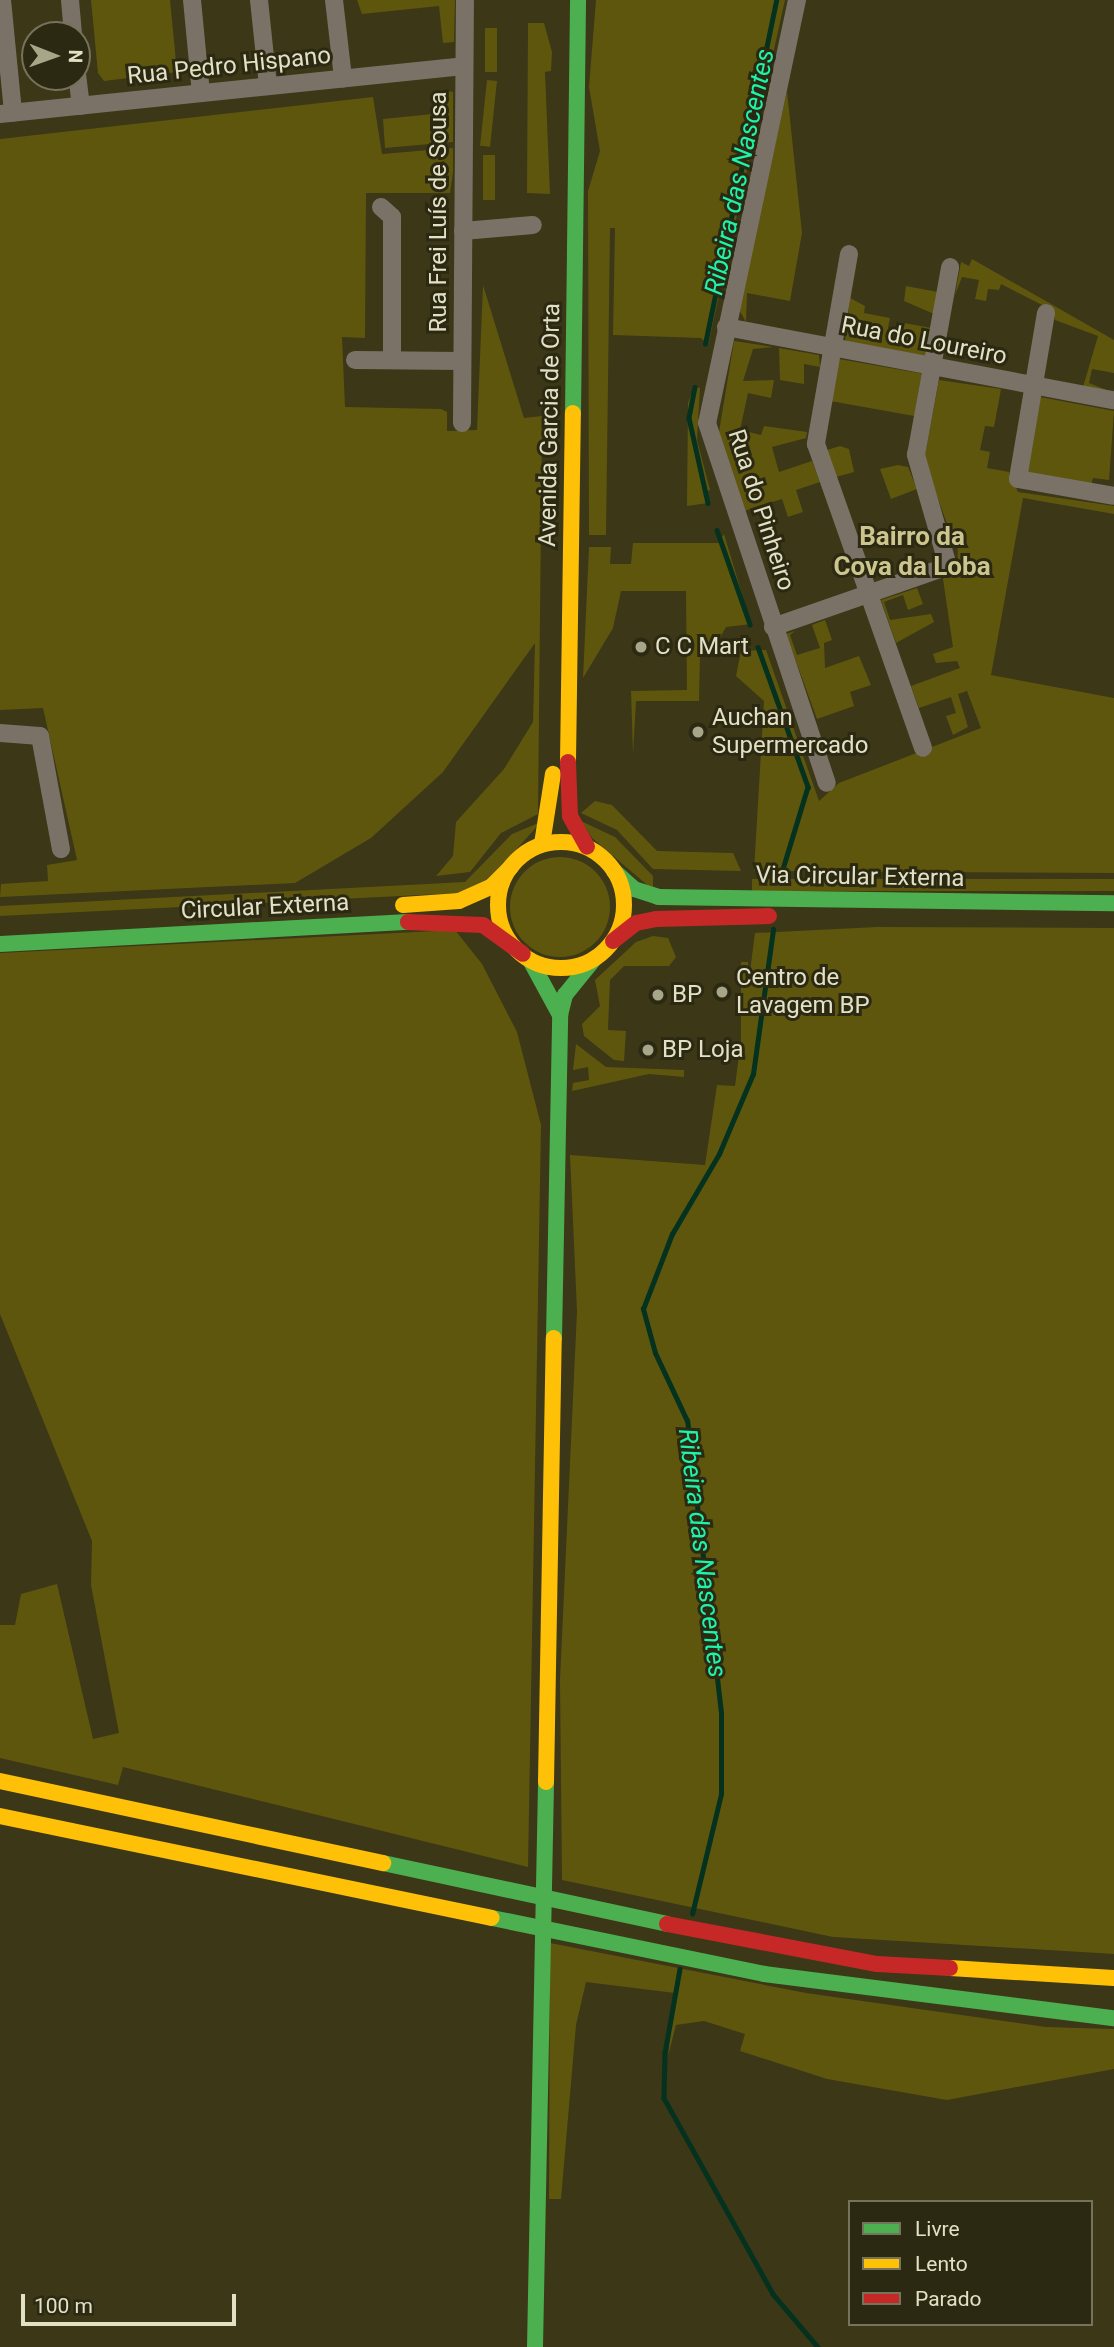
<!DOCTYPE html>
<html>
<head>
<meta charset="utf-8">
<style>
	body { margin:0 }
	#map { position:relative; width:1114px; height:2347px; overflow:hidden; background:#3b3717; font-family:Roboto,sans-serif }
	div>[style] { position:absolute }
	[style*='--x'] { left:calc(var(--x)*1px); top:calc(var(--y)*1px); width:calc(var(--w)*1px); rotate:calc(var(--a)*1deg) }
	.green>* { inset:0; background:#5f560d; transform-origin:0 0 }
	.round { border-radius:50% }
	.stream>* { height:4.5px; margin:-2.25px; padding:0 2.25px; transform-origin:2.25px; border-radius:2.25px; background:#05321e }
	.street>* { height:18px; margin:-9px; padding:0 9px; transform-origin:9px; border-radius:9px; background:#7a7267 }
	.fast>* { height:16px; margin:-8px; padding:0 8px; transform-origin:8px; border-radius:8px; background:#4caf50 }
	.slow>* { height:16px; margin:-8px; padding:0 8px; transform-origin:8px; border-radius:8px; background:#ffc107 }
	.slow>.ring { margin:-8px; padding:0; box-sizing:content-box; background:none; border:16px solid #ffc107; border-radius:50% }
	.jam>* { height:16px; margin:-8px; padding:0 8px; transform-origin:8px; border-radius:8px; background:#c62828 }
	.dots>* { width:19px; height:19px; translate:-50% -50%; box-sizing:border-box; border:4px solid #2c2913; border-radius:50% }
	span { translate:-50% -50%; white-space:nowrap; text-align:center; line-height:1.15; -webkit-text-stroke:6px #2c2913; paint-order:stroke }
	.street-label { font-size:24px; color:#e3e1c5 }
	.poi-label { font-size:24px; color:#e3e1c5 }
	.left { translate:0 -50%; text-align:left }
	.water-label { font-size:26px; color:#1df4ab; font-style:italic }
	.neighbourhood-label { font-size:26px; color:#ccc58d; font-weight:700 }
	.legend { position:absolute; left:848px; top:2200px; width:245px; height:126px; box-sizing:border-box; background:#2c2913; border:2px solid #75735a; margin:0; padding:9px 12px; list-style:none; font-size:21px; color:#e3e1c5 }
	.legend li { display:flex; align-items:center; gap:14px; height:35px }
	.legend b { width:35px; border:2px solid #75735a }
	.north { position:absolute; left:21px; top:21px; width:70px; height:70px; box-sizing:border-box; background:#2c2913; border:2px solid #75735a; border-radius:50%; rotate:91deg; font-size:19px; font-weight:700; line-height:28px; text-align:center; color:#e3e1c5 }
	.north::after { content:''; display:block; margin:auto; width:24px; height:32px; background:#a8a688; clip-path:polygon(50% 0,100% 100%,50% 72%,0 100%) }
	.scale { position:absolute; left:21px; top:2294px; width:215px; height:32px; box-sizing:border-box; border:4px solid #e3e1c5; border-top:0; padding-left:9px; font-size:21px; line-height:24px; white-space:nowrap; color:#e3e1c5; -webkit-text-stroke:5px #2c2913; paint-order:stroke }
</style>
</head>
<body>
<div id="map">
	<div class="green">
		<div style="clip-path:polygon(91px 0,170px 0,177px 72px,104px 81px,98px 73px)"></div>
		<div style="clip-path:polygon(357px 0,455px 0,454px 42px,443px 43px,439px 6px,362px 14px)"></div>
		<div style="clip-path:polygon(596px 0,785px 0,708px 345px,701px 338px,613px 335px,615px 228px,610px 228px,606px 535px,589px 535px,588px 191px,600px 151px,589px 87px)"></div>
		<div style="clip-path:polygon(528px 23px,544px 23px,552px 52px,551px 71px,545px 72px,550px 194px,527px 193px)"></div>
		<div style="left:485px;top:28px;width:12px;height:44px"></div>
		<div style="left:487px;top:80px;width:10px;height:66px;rotate:6deg"></div>
		<div style="clip-path:polygon(440px 90px,453px 92px,453px 142px,385px 148px,383px 119px,443px 113px)"></div>
		<div style="clip-path:polygon(787px 91px,802px 233px,790px 301px,747px 293px,746px 322px,738px 308px)"></div>
		<div style="clip-path:polygon(373px 97px,382px 154px,453px 148px,453px 172px,450px 193px,366px 193px,365px 338px,342px 337px,345px 407px,441px 409px,447px 412px,447px 431px,477px 430px,483px 285px,524px 418px,542px 416px,538px 814px,501px 833px,470px 872px,436px 876px,453px 856px,456px 822px,504px 769px,533px 722px,535px 643px,443px 772px,371px 838px,295px 883px,0 897px,1px 884px,48px 881px,47px 865px,77px 860px,43px 708px,0 710px,0 139px)"></div>
		<div style="left:483px;top:155px;width:12px;height:45px"></div>
		<div style="clip-path:polygon(972px 259px,1114px 340px,1114px 373px,1092px 369px,1089px 383px,1114px 393px,1083px 387px,1098px 336px,1055px 320px,1052px 310px,1001px 284px,999px 290px,988px 289px,986px 301px,975px 299px,979px 280px,962px 277px,955px 295px,961px 262px,969px 266px)"></div>
		<div style="clip-path:polygon(906px 286px,938px 292px,934px 314px,904px 301px)"></div>
		<div style="clip-path:polygon(850px 298px,865px 306px,864px 313px,890px 318px,888px 328px,897px 329px,899px 322px,931px 328px,926px 357px,845px 342px)"></div>
		<div style="clip-path:polygon(734px 341px,773px 347px,753px 349px,743px 381px,774px 380px,771px 398px,748px 393px,740px 430px,761px 435px,764px 426px,807px 432px,806px 438px,772px 447px,779px 472px,812px 461px,820px 482px,796px 490px,803px 512px,788px 517px,782px 499px,744px 511px,719px 432px)"></div>
		<div style="clip-path:polygon(779px 348px,819px 355px,820px 367px,804px 364px,804px 384px,780px 380px)"></div>
		<div style="left:839px;top:359px;width:84px;height:43px;rotate:10deg"></div>
		<div style="clip-path:polygon(939px 380px,1001px 389px,994px 427px,985px 426px,980px 450px,990px 452px,987px 468px,1009px 472px,1018px 492px,1114px 506px,1114px 514px,1023px 498px,991px 675px,1114px 698px,1114px 873px,754px 871px,764px 701px,736px 676px,741px 651px,766px 650px,819px 801px,839px 783px,981px 728px,967px 691px,958px 694px,968px 727px,953px 735px,946px 716px,956px 713px,951px 697px,919px 708px,911px 686px,960px 668px,957px 661px,936px 663px,933px 654px,953px 647px,943px 579px,958px 563px,957px 531px,950px 532px,924px 460px)"></div>
		<div style="clip-path:polygon(694px 387px,700px 388px,697px 440px,710px 490px,705px 492px,708px 503px,687px 506px,688px 403px)"></div>
		<div style="clip-path:polygon(1040px 397px,1114px 411px,1109px 480px,1093px 478px,1091px 486px,1026px 475px)"></div>
		<div style="clip-path:polygon(840px 446px,849px 449px,854px 472px,836px 477px,827px 450px)"></div>
		<div style="clip-path:polygon(898px 465px,908px 467px,917px 489px,891px 499px,880px 469px)"></div>
		<div style="clip-path:polygon(724px 534px,751px 624px,726px 627px,710px 655px,700px 655px,699px 701px,636px 701px,633px 754px,631px 691px,687px 690px,686px 591px,621px 591px,613px 628px,583px 678px,589px 547px,611px 547px,610px 564px,631px 564px,633px 543px,718px 543px)"></div>
		<div style="clip-path:polygon(917px 588px,923px 604px,908px 610px,903px 595px,884px 602px,890px 620px,931px 614px,934px 622px,896px 643px,881px 600px)"></div>
		<div style="clip-path:polygon(825px 620px,832px 640px,824px 643px,825px 668px,859px 656px,871px 685px,850px 692px,854px 706px,817px 719px,786px 634px,795px 631px,790px 635px,797px 655px,820px 648px,812px 625px)"></div>
		<div style="clip-path:polygon(595px 801px,612px 805px,657px 851px,733px 853px,741px 871px,653px 869px,617px 830px,581px 813px)"></div>
		<div style="clip-path:polygon(581px 821px,615px 837px,653px 876px,653px 890px,592px 838px)"></div>
		<div style="clip-path:polygon(541px 822px,487px 882px,461px 893px,0 916px,0 906px,465px 882px,512px 834px)"></div>
		<div class="round" style="left:510px;top:857px;width:100px;height:100px"></div>
		<div style="left:752px;top:879px;width:362px;height:12px"></div>
		<div style="clip-path:polygon(877px 927px,1114px 928px,1114px 1954px,833px 1937px,562px 1880px,560px 1680px,577px 1311px,570px 1155px,705px 1165px,717px 1085px,735px 1086px,755px 933px)"></div>
		<div style="clip-path:polygon(455px 930px,482px 964px,517px 1032px,541px 1125px,528px 1867px,123px 1767px,118px 1785px,0 1758px,0 1625px,15px 1625px,21px 1594px,57px 1584px,93px 1739px,119px 1733px,91px 1585px,92px 1541px,0 1314px,0 953px)"></div>
		<div style="clip-path:polygon(653px 936px,668px 938px,676px 957px,669px 966px,624px 966px,610px 980px,608px 1030px,626px 1031px,624px 1061px,614px 1060px,584px 1036px,582px 1024px,600px 1006px,595px 980px,636px 942px)"></div>
		<div style="left:741px;top:962px;width:7px;height:99px"></div>
		<div style="clip-path:polygon(576px 1044px,606px 1067px,684px 1070px,684px 1077px,649px 1074px,572px 1091px,573px 1083px,589px 1080px,588px 1067px,573px 1070px)"></div>
		<div style="clip-path:polygon(550px 1943px,806px 1993px,1046px 2027px,1114px 2029px,1114px 2069px,947px 2100px,827px 2079px,740px 2051px,745px 2034px,704px 2021px,676px 2025px,668px 2056px,675px 1993px,586px 1982px,576px 2025px,561px 2199px,549px 2199px)"></div>
	</div>
	<div class="stream">
		<div style="--x:705;--y:344;--w:351;--a:-78.3"></div>
		<div style="--x:695;--y:387;--w:32;--a:101"></div>
		<div style="--x:689;--y:418;--w:87;--a:77.4"></div>
		<div style="--x:717;--y:530;--w:100;--a:70.7"></div>
		<div style="--x:758;--y:647;--w:149;--a:70.3"></div>
		<div style="--x:808;--y:787;--w:83;--a:106.9"></div>
		<div style="--x:692;--y:1914;--w:123;--a:-76.4"></div>
		<div style="--x:721;--y:1794;--w:81;--a:-90"></div>
		<div style="--x:721;--y:1713;--w:294;--a:-96.6"></div>
		<div style="--x:687;--y:1421;--w:75;--a:-115.2"></div>
		<div style="--x:655;--y:1353;--w:46;--a:-105.3"></div>
		<div style="--x:643;--y:1309;--w:80;--a:-68.9"></div>
		<div style="--x:672;--y:1234;--w:93;--a:-59.6"></div>
		<div style="--x:719;--y:1154;--w:87;--a:-67"></div>
		<div style="--x:753;--y:1074;--w:146;--a:-82.1"></div>
		<div style="--x:680;--y:1969;--w:85;--a:100.1"></div>
		<div style="--x:665;--y:2053;--w:45;--a:91.3"></div>
		<div style="--x:664;--y:2098;--w:224;--a:60.9"></div>
		<div style="--x:773;--y:2294;--w:70;--a:49.7"></div>
	</div>
	<div class="street">
		<div style="--x:2;--y:0;--w:113;--a:84.4"></div>
		<div style="--x:70;--y:0;--w:35;--a:85"></div>
		<div style="--x:192;--y:0;--w:93;--a:84.5"></div>
		<div style="--x:259;--y:0;--w:86;--a:84"></div>
		<div style="--x:334;--y:0;--w:79;--a:83.4"></div>
		<div style="--x:797;--y:0;--w:432;--a:102"></div>
		<div style="--x:707;--y:423;--w:379;--a:71.6"></div>
		<div style="--x:77;--y:74;--w:32;--a:83"></div>
		<div style="--x:0;--y:114;--w:466;--a:-5.9"></div>
		<div style="--x:381;--y:207;--w:15;--a:42"></div>
		<div style="--x:392;--y:217;--w:143;--a:90"></div>
		<div style="--x:463;--y:231;--w:70;--a:-4.9"></div>
		<div style="--x:849;--y:254;--w:193;--a:99.9"></div>
		<div style="--x:816;--y:444;--w:322;--a:70.6"></div>
		<div style="--x:1046;--y:313;--w:168;--a:99.6"></div>
		<div style="--x:1018;--y:479;--w:97;--a:10"></div>
		<div style="--x:726;--y:327;--w:395;--a:10.7"></div>
		<div style="--x:355;--y:360;--w:107;--a:0.5"></div>
		<div style="--x:462;--y:423;--w:423;--a:-89.6"></div>
		<div style="--x:773;--y:627;--w:185;--a:-19.2"></div>
		<div style="--x:948;--y:566;--w:116;--a:-106.1"></div>
		<div style="--x:916;--y:455;--w:191;--a:-79.7"></div>
		<div style="--x:0;--y:733;--w:40;--a:4.3"></div>
		<div style="--x:40;--y:736;--w:115;--a:79.5"></div>
	</div>
	<div class="fast">
		<div style="--x:573;--y:413;--w:413;--a:-89.3"></div>
		<div style="--x:614;--y:871;--w:27;--a:42"></div>
		<div style="--x:634;--y:889;--w:25;--a:18"></div>
		<div style="--x:658;--y:897;--w:456;--a:0.8"></div>
		<div style="--x:0;--y:944;--w:409;--a:-3.1"></div>
		<div style="--x:530;--y:960;--w:63;--a:61.4"></div>
		<div style="--x:554;--y:1338;--w:323;--a:-88.9"></div>
		<div style="--x:560;--y:1015;--w:21;--a:-76"></div>
		<div style="--x:565;--y:995;--w:48;--a:-51"></div>
		<div style="--x:383;--y:1863;--w:290;--a:12.1"></div>
		<div style="--x:492;--y:1918;--w:278;--a:11.6"></div>
		<div style="--x:764;--y:1974;--w:353;--a:7.2"></div>
		<div style="--x:535;--y:2347;--w:565;--a:-88.88"></div>
	</div>
	<div class="slow">
		<div style="--x:568;--y:762;--w:349;--a:-89.2"></div>
		<div class="ring" style="left:498px;top:842px;width:110px;height:110px"></div>
		<div style="--x:542;--y:844;--w:71;--a:-81.1"></div>
		<div style="--x:403;--y:905;--w:56;--a:-4.1"></div>
		<div style="--x:459;--y:901;--w:36;--a:-24"></div>
		<div style="--x:492;--y:886;--w:28;--a:-45"></div>
		<div style="--x:0;--y:1781;--w:392;--a:12.1"></div>
		<div style="--x:546;--y:1782;--w:444;--a:-89"></div>
		<div style="--x:0;--y:1816;--w:502;--a:11.71"></div>
		<div style="--x:950;--y:1968;--w:164;--a:3.5"></div>
	</div>
	<div class="jam">
		<div style="--x:568;--y:762;--w:54;--a:87.9"></div>
		<div style="--x:570;--y:816;--w:35;--a:61"></div>
		<div style="--x:408;--y:922;--w:75;--a:2.3"></div>
		<div style="--x:483;--y:925;--w:49;--a:35.9"></div>
		<div style="--x:613;--y:941;--w:29;--a:-38"></div>
		<div style="--x:636;--y:923;--w:20;--a:-11"></div>
		<div style="--x:656;--y:919;--w:113;--a:-1.5"></div>
		<div style="--x:667;--y:1924;--w:214;--a:10.8"></div>
		<div style="--x:877;--y:1964;--w:73;--a:3.1"></div>
	</div>
	<div class="dots">
		<div style="left:641px;top:647px;background:#a8a688"></div>
		<div style="left:698px;top:732px;background:#a8a688"></div>
		<div style="left:722px;top:992px;background:#a8a688"></div>
		<div style="left:658px;top:995px;background:#a8a688"></div>
		<div style="left:648px;top:1050px;background:#a8a688"></div>
	</div>
	<div class="street-label">
		<span style="left:229px;top:66px;rotate:-6deg">Rua Pedro Hispano</span>
		<span style="left:439px;top:212px;rotate:-90deg">Rua Frei Luís de Sousa</span>
		<span style="left:924px;top:341px;rotate:11deg">Rua do Loureiro</span>
		<span style="left:550px;top:425px;rotate:-89deg">Avenida Garcia de Orta</span>
		<span style="left:761px;top:510px;rotate:72deg">Rua do Pinheiro</span>
		<span style="left:860px;top:877px;rotate:1deg">Via Circular Externa</span>
		<span style="left:265px;top:907px;rotate:-3deg">Circular Externa</span>
	</div>
	<div class="poi-label">
		<span class="left" style="left:655px;top:647px">C C Mart</span>
		<span class="left" style="left:712px;top:732px">Auchan<br>Supermercado</span>
		<span class="left" style="left:736px;top:992px">Centro de<br>Lavagem BP</span>
		<span class="left" style="left:672px;top:995px">BP</span>
		<span class="left" style="left:662px;top:1050px">BP Loja</span>
	</div>
	<div class="water-label">
		<span style="left:740px;top:172px;rotate:-78deg">Ribeira das Nascentes</span>
		<span style="left:702px;top:1553px;rotate:83deg">Ribeira das Nascentes</span>
	</div>
	<div class="neighbourhood-label">
		<span style="left:912px;top:552px">Bairro da<br>Cova da Loba</span>
	</div>
	<ul class="legend">
	<li><b style="height:9px;background:#4caf50"></b>Livre</li>
	<li><b style="height:9px;background:#ffc107"></b>Lento</li>
	<li><b style="height:9px;background:#c62828"></b>Parado</li>
	</ul>
	<div class="north">N</div>
	<div class="scale">100 m</div>
</div>
</body>
</html>
